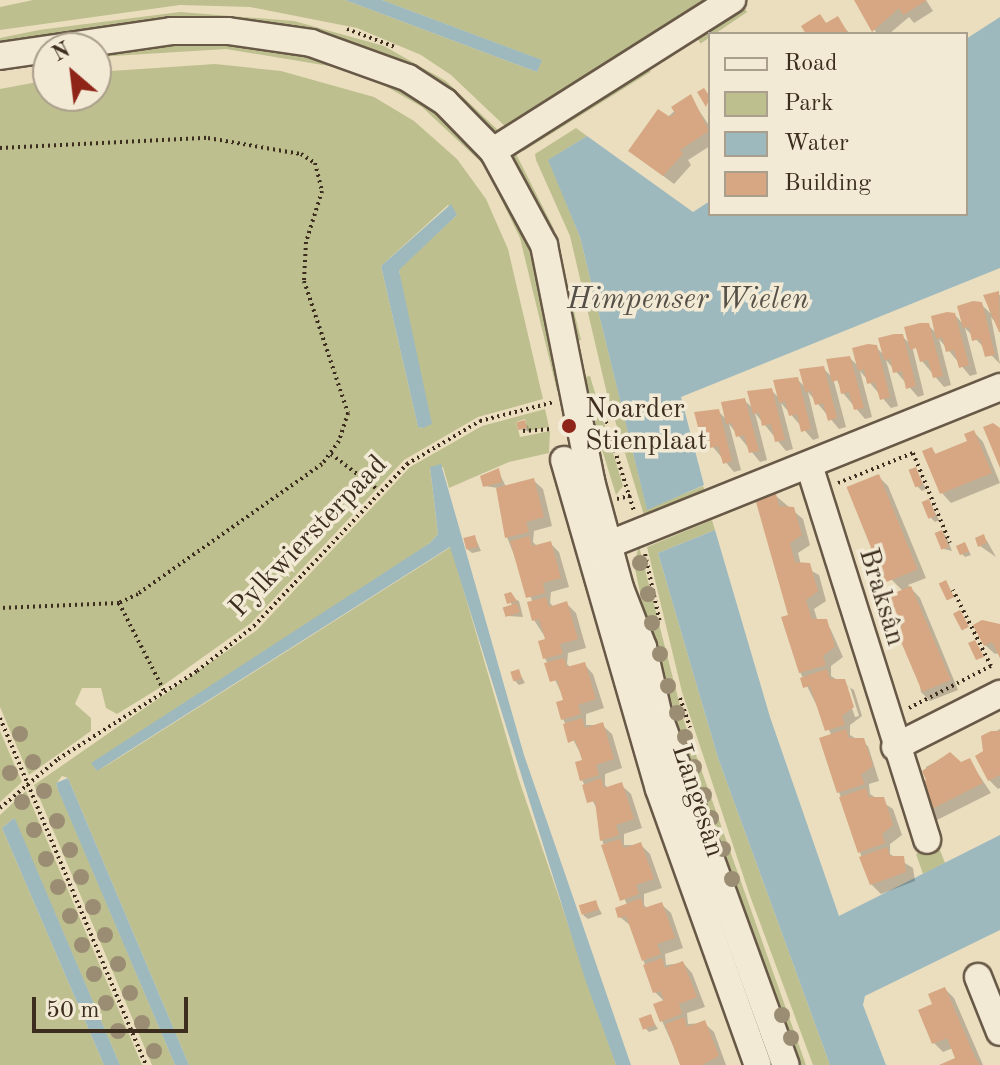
<!DOCTYPE html>
<html>
<head>
<meta charset="utf-8">
<style>
	body { margin:0 }
	#map { position:relative; width:1000px; height:1065px; overflow:hidden; background:#ebdebf; font-family:"Old Standard TT",serif }
	div>[style] { position:absolute }
	[style*='--x'] { left:calc(var(--x)*1px); top:calc(var(--y)*1px); width:calc(var(--w)*1px); rotate:calc(var(--a)*1deg) }
	.green>* { inset:0; background:#bebf8e; transform-origin:0 0 }
	.water>* { inset:0; background:#9eb9be }
	.shadow>* { inset:0; background:#0003 }
	.building>* { inset:0; background:#d6a782; transform-origin:0 0 }
	.path>* { height:4px; margin-top:-2px; transform-origin:0; background:repeating-linear-gradient(90deg,#3d2d1f 0 2px,transparent 0 6px) }
	.roads { filter:drop-shadow(2px 0 #685947) drop-shadow(-2px 0 #685947) drop-shadow(0 2px #685947) drop-shadow(0 -2px #685947) }
	.minor>* { height:26px; margin:-13px; padding:0 13px; transform-origin:13px; border-radius:13px; background:#f2ead5 }
	.trees>* { width:16px; height:16px; margin:-8px; border-radius:50%; background:#9a8d73 }
	.dots>* { width:22px; height:22px; translate:-50% -50%; box-sizing:border-box; border:4px solid #f2ead5; border-radius:50% }
	span { translate:-50% -50%; white-space:nowrap; text-align:center; line-height:1.15; -webkit-text-stroke:7px #f2ead5; paint-order:stroke }
	.poi-label { font-size:28px; color:#3d2d1f }
	.left { translate:0 -50%; text-align:left }
	.street-label { font-size:28px; color:#3d2d1f }
	.water-label { font-size:30px; color:#555047; font-style:italic }
	.legend { position:absolute; left:708px; top:32px; width:260px; height:184px; box-sizing:border-box; background:#f2ead5; border:2px solid #aa9e8c; margin:0; padding:10px 14px; list-style:none; font-size:24px; color:#3d2d1f }
	.legend li { display:flex; align-items:center; gap:16px; height:40px }
	.legend b { width:40px; border:2px solid #aa9e8c }
	.north { position:absolute; left:32px; top:32px; width:80px; height:80px; box-sizing:border-box; background:#f2ead5; border:2px solid #aa9e8c; border-radius:50%; rotate:332deg; font-size:22px; font-weight:700; line-height:32px; text-align:center; color:#3d2d1f }
	.north::after { content:''; display:block; margin:auto; width:28px; height:36px; background:#8f2418; clip-path:polygon(50% 0,100% 100%,50% 72%,0 100%) }
	.scale { position:absolute; left:32px; top:997px; width:156px; height:36px; box-sizing:border-box; border:4px solid #3d2d1f; border-top:0; padding-left:10px; font-size:24px; line-height:28px; white-space:nowrap; color:#3d2d1f; -webkit-text-stroke:6px #f2ead5; paint-order:stroke }
</style>
</head>
<body>
<div id="map">
	<div class="green">
		<div style="clip-path:polygon(33px 0,345px 0,537px 72px,541px 60px,382px 0,715px 0,509px 130px,451px 75px,421px 55px,357px 28px,250px 7px,180px 5px,0 30px,0 7px)"></div>
		<div style="left:741px;top:3px;width:11px;height:56px;rotate:56deg"></div>
		<div style="clip-path:polygon(180px 12px,294px 21px,384px 46px,446px 81px,500px 132px,490px 133px,412px 70px,313px 34px,0 47px,0 38px,39px 30px)"></div>
		<div style="clip-path:polygon(172px 42px,228px 42px,309px 53px,403px 88px,438px 111px,487px 160px,482px 163px,422px 107px,380px 83px,335px 67px,226px 49px,96px 57px,96px 50px)"></div>
		<div style="clip-path:polygon(evenodd,215px 64px,281px 71px,374px 97px,414px 121px,457px 159px,486px 199px,508px 249px,543px 399px,478px 417px,404px 460px,251px 623px,161px 687px,117px 714px,106px 708px,101px 688px,82px 688px,75px 704px,91px 718px,91px 731px,29px 775px,0 707px,0 89px,48px 80px,48px 96px,96px 96px,96px 72px,215px 64px,448px 205px,457px 215px,399px 269px,423px 428px,418px 427px,381px 266px,448px 205px)"></div>
		<div style="left:646px;top:64px;width:9px;height:150px;rotate:58deg"></div>
		<div style="clip-path:polygon(576px 128px,587px 136px,549px 160px,580px 237px,647px 509px,703px 486px,707px 497px,646px 522px,607px 394px,570px 236px,536px 160px,535px 154px)"></div>
		<div style="clip-path:polygon(514px 150px,554px 229px,581px 340px,572px 342px,511px 161px)"></div>
		<div style="clip-path:polygon(492px 167px,524px 229px,564px 389px,557px 391px,520px 238px,487px 170px)"></div>
		<div style="clip-path:polygon(590px 376px,623px 486px,616px 495px,580px 378px)"></div>
		<div style="clip-path:polygon(545px 409px,549px 427px,528px 431px,525px 419px,516px 422px,520px 437px,550px 431px,549px 453px,509px 462px,449px 488px,443px 467px,430px 467px,438px 534px,430px 543px,98px 771px,451px 547px,519px 780px,616px 1065px,189px 1065px,68px 778px,62px 776px,56px 784px,175px 1065px,152px 1065px,34px 785px,257px 630px,410px 467px,482px 426px)"></div>
		<div style="clip-path:polygon(712px 520px,715px 530px,658px 553px,718px 758px,830px 1065px,813px 1065px,750px 896px,682px 692px,647px 547px)"></div>
		<div style="clip-path:polygon(639px 546px,684px 721px,806px 1065px,796px 1065px,697px 793px,651px 644px,634px 564px)"></div>
		<div style="clip-path:polygon(0 731px,22px 782px,0 802px)"></div>
		<div style="clip-path:polygon(26px 791px,142px 1065px,120px 1065px,14px 818px,2px 828px,104px 1065px,0 1065px,0 815px)"></div>
		<div style="clip-path:polygon(938px 845px,945px 863px,923px 874px,916px 854px)"></div>
	</div>
	<div class="water">
		<div style="clip-path:polygon(345px 0,382px 0,542px 60px,537px 72px)"></div>
		<div style="clip-path:polygon(1000px 17px,1000px 268px,681px 397px,704px 485px,647px 510px,580px 237px,548px 160px,587px 136px,693px 212px,710px 201px,710px 214px,966px 214px,966px 39px)"></div>
		<div style="clip-path:polygon(451px 204px,457px 215px,399px 270px,432px 424px,423px 428px,418px 427px,381px 266px)"></div>
		<div style="clip-path:polygon(441px 464px,524px 755px,631px 1065px,616px 1065px,585px 979px,450px 547px,97px 771px,91px 763px,430px 543px,438px 534px,430px 467px)"></div>
		<div style="clip-path:polygon(715px 530px,770px 717px,839px 916px,1000px 835px,1000px 930px,865px 996px,863px 1005px,886px 1065px,830px 1065px,718px 758px,658px 553px)"></div>
		<div style="clip-path:polygon(68px 778px,189px 1065px,175px 1065px,58px 790px,56px 783px)"></div>
		<div style="clip-path:polygon(14px 818px,16px 821px,120px 1065px,104px 1065px,2px 828px)"></div>
	</div>
	<div class="shadow">
		<div style="clip-path:polygon(859px 0,926px 0,933px 11px,914px 23px,909px 17px,889px 34px,877px 34px)"></div>
		<div style="clip-path:polygon(820px 17px,828px 25px,837px 19px,850px 34px,808px 34px,804px 27px)"></div>
		<div style="clip-path:polygon(690px 97px,710px 127px,710px 146px,688px 160px,691px 165px,674px 184px,630px 151px)"></div>
		<div style="clip-path:polygon(1000px 295px,1000px 328px,991px 317px,1000px 364px,965px 328px,977px 374px,970px 376px,939px 339px,951px 385px,944px 387px,922px 361px,907px 329px,929px 326px,937px 334px,955px 315px,963px 324px,981px 304px,990px 313px,986px 297px)"></div>
		<div style="clip-path:polygon(902px 336px,912px 346px,924px 395px,918px 397px,886px 360px,898px 406px,891px 408px,860px 371px,872px 417px,865px 419px,843px 393px,828px 361px,850px 358px,859px 367px,876px 347px,885px 356px)"></div>
		<div style="clip-path:polygon(823px 368px,833px 378px,846px 427px,839px 429px,808px 392px,819px 438px,813px 440px,781px 403px,793px 449px,786px 451px,755px 413px,767px 460px,760px 462px,729px 424px,741px 470px,734px 472px,702px 434px,718px 411px,727px 420px,745px 401px,754px 409px,771px 390px,780px 399px,797px 379px,806px 388px)"></div>
		<div style="clip-path:polygon(524px 422px,528px 426px,530px 432px,520px 429px)"></div>
		<div style="clip-path:polygon(974px 432px,983px 442px,1000px 483px,951px 503px,942px 493px,932px 450px,937px 455px,970px 442px)"></div>
		<div style="clip-path:polygon(498px 470px,506px 487px,533px 480px,543px 489px,552px 526px,534px 531px,533px 542px,537px 546px,550px 543px,559px 552px,569px 587px,551px 592px,550px 603px,554px 607px,567px 604px,576px 613px,586px 648px,568px 653px,567px 664px,571px 668px,584px 664px,593px 674px,604px 708px,586px 714px,586px 725px,602px 725px,612px 734px,622px 768px,605px 774px,605px 785px,609px 789px,621px 785px,631px 794px,642px 828px,624px 834px,624px 845px,641px 845px,650px 854px,662px 888px,644px 894px,644px 905px,648px 909px,661px 904px,671px 913px,683px 948px,665px 954px,666px 965px,683px 963px,692px 973px,705px 1007px,687px 1013px,688px 1024px,704px 1023px,714px 1032px,726px 1065px,682px 1065px,662px 1021px,665px 1002px,655px 992px,631px 926px,620px 917px,627px 905px,602px 840px,598px 811px,582px 780px,584px 761px,563px 719px,565px 701px,545px 658px,547px 640px,534px 620px,533px 603px,507px 537px,498px 488px,485px 486px)"></div>
		<div style="clip-path:polygon(916px 470px,926px 489px,922px 491px,918px 487px)"></div>
		<div style="clip-path:polygon(878px 476px,888px 486px,926px 578px,908px 585px,920px 598px,958px 690px,930px 701px,921px 692px,903px 591px,891px 579px)"></div>
		<div style="clip-path:polygon(evenodd,776px 496px,803px 519px,810px 545px,798px 553px,801px 565px,819px 575px,826px 601px,814px 609px,817px 619px,830px 628px,843px 657px,831px 666px,831px 676px,854px 690px,862px 716px,850px 725px,850px 735px,868px 746px,879px 781px,869px 784px,870px 794px,893px 809px,902px 835px,890px 844px,890px 854px,913px 868px,915px 881px,881px 894px,871px 884px,839px 792px,832px 736px,800px 672px,776px 496px,845px 687px,850px 687px,859px 716px,855px 717px,845px 687px)"></div>
		<div style="clip-path:polygon(929px 501px,939px 520px,935px 522px,931px 518px)"></div>
		<div style="clip-path:polygon(942px 532px,946px 536px,952px 551px,944px 549px)"></div>
		<div style="clip-path:polygon(983px 536px,987px 541px,996px 557px,980px 546px)"></div>
		<div style="clip-path:polygon(475px 537px,481px 551px,472px 553px,467px 549px)"></div>
		<div style="clip-path:polygon(965px 544px,971px 555px,965px 557px,961px 553px)"></div>
		<div style="clip-path:polygon(507px 596px,519px 601px,523px 617px,508px 616px,513px 607px)"></div>
		<div style="clip-path:polygon(1000px 626px,1000px 653px,995px 654px,985px 645px)"></div>
		<div style="clip-path:polygon(519px 672px,525px 683px,519px 685px,515px 681px)"></div>
		<div style="clip-path:polygon(1000px 729px,1000px 788px,998px 789px,989px 780px,983px 738px)"></div>
		<div style="clip-path:polygon(950px 754px,961px 765px,969px 760px,991px 793px,937px 820px,928px 811px,926px 767px)"></div>
		<div style="clip-path:polygon(596px 903px,602px 914px,588px 919px,583px 915px)"></div>
		<div style="clip-path:polygon(945px 989px,954px 998px,983px 1065px,944px 1065px,958px 1059px,953px 1048px,943px 1052px,934px 1043px,935px 1005px)"></div>
		<div style="clip-path:polygon(650px 1016px,658px 1029px,649px 1032px,645px 1028px)"></div>
	</div>
	<div class="building">
		<div style="clip-path:polygon(854px 0,927px 0,903px 15px,899px 8px,872px 32px)"></div>
		<div style="clip-path:polygon(820px 14px,826px 23px,838px 16px,848px 33px,806px 34px,801px 26px)"></div>
		<div style="clip-path:polygon(704px 88px,710px 97px,706px 107px,697px 92px)"></div>
		<div style="clip-path:polygon(691px 94px,709px 131px,680px 150px,683px 154px,663px 176px,628px 151px,658px 109px,670px 117px,675px 113px,671px 107px)"></div>
		<div style="clip-path:polygon(999px 291px,1000px 332px,999px 332px,983px 295px)"></div>
		<div style="clip-path:polygon(973px 301px,982px 302px,995px 355px,985px 357px,980px 339px,972px 341px,969px 327px,963px 328px,957px 306px)"></div>
		<div style="clip-path:polygon(947px 312px,955px 313px,969px 365px,959px 368px,954px 350px,946px 352px,942px 337px,936px 339px,931px 316px)"></div>
		<div style="clip-path:polygon(920px 323px,929px 323px,943px 376px,933px 378px,928px 360px,920px 362px,916px 348px,910px 350px,904px 327px)"></div>
		<div style="clip-path:polygon(894px 334px,903px 334px,916px 386px,906px 389px,902px 371px,893px 373px,890px 359px,884px 360px,878px 338px)"></div>
		<div style="clip-path:polygon(868px 344px,877px 345px,890px 397px,880px 400px,875px 382px,867px 384px,864px 369px,858px 371px,852px 348px)"></div>
		<div style="clip-path:polygon(850px 356px,864px 408px,854px 410px,849px 392px,841px 394px,838px 380px,832px 382px,826px 359px)"></div>
		<div style="clip-path:polygon(824px 366px,837px 418px,828px 421px,823px 403px,815px 405px,811px 391px,805px 392px,799px 369px)"></div>
		<div style="clip-path:polygon(798px 377px,811px 429px,801px 432px,797px 414px,789px 416px,785px 401px,779px 403px,773px 380px)"></div>
		<div style="clip-path:polygon(772px 388px,785px 440px,775px 442px,771px 424px,762px 426px,759px 412px,753px 414px,747px 391px)"></div>
		<div style="clip-path:polygon(745px 398px,759px 451px,749px 453px,744px 435px,736px 437px,732px 423px,726px 424px,721px 402px)"></div>
		<div style="clip-path:polygon(719px 409px,732px 461px,723px 464px,718px 446px,710px 448px,706px 433px,700px 435px,694px 412px)"></div>
		<div style="left:525px;top:420px;width:8px;height:9px;rotate:76deg"></div>
		<div style="clip-path:polygon(993px 423px,1000px 428px,1000px 468px,983px 427px)"></div>
		<div style="clip-path:polygon(974px 430px,992px 473px,940px 494px,922px 451px,932px 447px,935px 454px,967px 441px,964px 434px)"></div>
		<div style="left:916px;top:467px;width:19px;height:8px;rotate:69deg"></div>
		<div style="clip-path:polygon(499px 468px,502px 482px,483px 487px,480px 476px)"></div>
		<div style="left:879px;top:474px;width:103px;height:35px;rotate:68deg"></div>
		<div style="clip-path:polygon(534px 478px,544px 517px,526px 522px,529px 532px,505px 538px,496px 488px)"></div>
		<div style="clip-path:polygon(776px 494px,779px 506px,794px 507px,802px 535px,790px 543px,795px 562px,810px 563px,818px 591px,806px 600px,812px 619px,827px 619px,835px 647px,823px 656px,826px 665px,799px 673px,781px 617px,788px 615px,756px 502px)"></div>
		<div style="left:929px;top:499px;width:18px;height:8px;rotate:68deg"></div>
		<div style="left:942px;top:530px;width:18px;height:8px;rotate:68deg"></div>
		<div style="clip-path:polygon(984px 534px,987px 543px,978px 547px,975px 538px)"></div>
		<div style="left:475px;top:535px;width:12px;height:12px;rotate:76deg"></div>
		<div style="clip-path:polygon(529px 536px,532px 546px,551px 541px,561px 578px,543px 583px,545px 593px,526px 598px,510px 541px)"></div>
		<div style="left:965px;top:542px;width:10px;height:10px;rotate:66deg"></div>
		<div style="left:946px;top:580px;width:19px;height:8px;rotate:65deg"></div>
		<div style="left:911px;top:586px;width:102px;height:31px;rotate:67deg"></div>
		<div style="clip-path:polygon(511px 592px,517px 601px,507px 604px,504px 594px)"></div>
		<div style="clip-path:polygon(546px 597px,549px 607px,567px 601px,578px 639px,560px 644px,563px 654px,543px 659px,538px 641px,545px 639px,539px 619px,532px 621px,527px 602px)"></div>
		<div style="left:517px;top:603px;width:10px;height:15px;rotate:73deg"></div>
		<div style="left:960px;top:610px;width:19px;height:8px;rotate:62deg"></div>
		<div style="clip-path:polygon(982px 620px,1000px 624px,1000px 658px,992px 642px,984px 646px,973px 625px)"></div>
		<div style="clip-path:polygon(975px 640px,984px 657px,976px 660px,968px 643px)"></div>
		<div style="clip-path:polygon(564px 658px,567px 667px,585px 662px,596px 699px,578px 705px,581px 714px,561px 720px,556px 702px,563px 700px,557px 680px,550px 682px,544px 663px)"></div>
		<div style="left:519px;top:669px;width:10px;height:9px;rotate:73deg"></div>
		<div style="clip-path:polygon(827px 669px,830px 679px,845px 679px,854px 707px,842px 716px,845px 725px,825px 731px,810px 686px,803px 688px,800px 678px)"></div>
		<div style="clip-path:polygon(582px 718px,585px 728px,603px 722px,614px 759px,596px 765px,599px 775px,580px 781px,575px 762px,582px 760px,579px 750px,575px 740px,568px 743px,563px 724px)"></div>
		<div style="clip-path:polygon(846px 729px,849px 738px,864px 738px,873px 766px,861px 775px,865px 784px,837px 793px,819px 738px)"></div>
		<div style="clip-path:polygon(991px 731px,1000px 731px,1000px 775px,988px 781px,975px 756px,983px 751px,981px 736px)"></div>
		<div style="clip-path:polygon(950px 752px,961px 762px,970px 758px,983px 783px,926px 812px,917px 785px,926px 780px,922px 771px)"></div>
		<div style="clip-path:polygon(601px 778px,604px 788px,622px 782px,634px 819px,616px 825px,619px 835px,600px 841px,595px 801px,587px 803px,582px 785px)"></div>
		<div style="clip-path:polygon(866px 788px,869px 797px,884px 797px,893px 825px,882px 834px,885px 843px,858px 853px,839px 797px)"></div>
		<div style="clip-path:polygon(620px 839px,624px 848px,641px 842px,654px 879px,636px 885px,639px 894px,620px 901px,601px 845px)"></div>
		<div style="clip-path:polygon(887px 847px,890px 856px,904px 856px,906px 872px,870px 885px,859px 857px)"></div>
		<div style="clip-path:polygon(641px 898px,644px 908px,662px 902px,675px 938px,657px 944px,661px 954px,642px 961px,626px 916px,618px 918px,615px 908px)"></div>
		<div style="left:596px;top:900px;width:10px;height:18px;rotate:73deg"></div>
		<div style="clip-path:polygon(662px 958px,665px 968px,683px 961px,697px 997px,679px 1004px,682px 1014px,660px 1022px,653px 1004px,664px 1000px,660px 991px,653px 993px,643px 965px)"></div>
		<div style="clip-path:polygon(945px 987px,975px 1057px,980px 1065px,939px 1065px,955px 1058px,947px 1038px,932px 1044px,918px 1010px,932px 1004px,928px 994px)"></div>
		<div style="left:651px;top:1014px;width:12px;height:13px;rotate:70deg"></div>
		<div style="clip-path:polygon(684px 1017px,687px 1027px,705px 1020px,719px 1056px,702px 1065px,680px 1065px,665px 1024px)"></div>
	</div>
	<div class="path">
		<div style="--x:347;--y:29;--w:51;--a:20.6"></div>
		<div style="--x:0;--y:148;--w:208;--a:-2.8"></div>
		<div style="--x:208;--y:138;--w:94;--a:9.8"></div>
		<div style="--x:301;--y:154;--w:17;--a:33"></div>
		<div style="--x:315;--y:163;--w:29;--a:76"></div>
		<div style="--x:322;--y:191;--w:53;--a:107.4"></div>
		<div style="--x:306;--y:242;--w:39;--a:93"></div>
		<div style="--x:304;--y:281;--w:139;--a:71.6"></div>
		<div style="--x:348;--y:413;--w:29;--a:108"></div>
		<div style="--x:339;--y:441;--w:29;--a:126"></div>
		<div style="--x:322;--y:464;--w:225;--a:144.8"></div>
		<div style="--x:138;--y:594;--w:21;--a:155"></div>
		<div style="--x:119;--y:603;--w:119;--a:177.6"></div>
		<div style="--x:604;--y:416;--w:100;--a:72.5"></div>
		<div style="--x:523;--y:431;--w:29;--a:-4"></div>
		<div style="--x:331;--y:454;--w:59;--a:37.5"></div>
		<div style="--x:838;--y:483;--w:81;--a:-21.8"></div>
		<div style="--x:913;--y:453;--w:97;--a:67.7"></div>
		<div style="--x:617;--y:499;--w:16;--a:-14"></div>
		<div style="--x:645;--y:554;--w:71;--a:77.7"></div>
		<div style="--x:119;--y:603;--w:99;--a:62.9"></div>
		<div style="--x:680;--y:698;--w:31;--a:71"></div>
		<div style="--x:909;--y:708;--w:92;--a:-27.1"></div>
		<div style="--x:991;--y:666;--w:85;--a:-116.6"></div>
		<div style="--x:0;--y:718;--w:376;--a:67.2"></div>
		<div style="--x:0;--y:808;--w:76;--a:-40.2"></div>
		<div style="--x:58;--y:759;--w:165;--a:-32.3"></div>
		<div style="--x:197;--y:671;--w:73;--a:-38.3"></div>
		<div style="--x:254;--y:626;--w:223;--a:-46.6"></div>
		<div style="--x:407;--y:464;--w:85;--a:-30.5"></div>
		<div style="--x:480;--y:421;--w:76;--a:-14.4"></div>
	</div>
	<div class="roads">
		<div class="minor">
			<div style="--x:0;--y:56;--w:173;--a:-8.3"></div>
			<div style="--x:171;--y:31;--w:57;--a:0"></div>
			<div style="--x:228;--y:31;--w:84;--a:8.2"></div>
			<div style="--x:311;--y:43;--w:103;--a:19.8"></div>
			<div style="--x:408;--y:78;--w:44;--a:33"></div>
			<div style="--x:445;--y:102;--w:69;--a:45.6"></div>
			<div style="--x:493;--y:151;--w:107;--a:61.5"></div>
			<div style="--x:544;--y:245;--w:241;--a:78.7"></div>
			<div style="--x:591;--y:481;--w:111;--a:74.8"></div>
			<div style="--x:620;--y:588;--w:63;--a:68.7"></div>
			<div style="--x:643;--y:647;--w:72;--a:77.1"></div>
			<div style="--x:659;--y:717;--w:370;--a:70"></div>
			<div style="--x:493;--y:151;--w:283;--a:-32.3"></div>
			<div style="--x:564;--y:460;--w:342;--a:73.9"></div>
			<div style="--x:659;--y:789;--w:293;--a:70.3"></div>
			<div style="--x:809;--y:465;--w:393;--a:72.5"></div>
			<div style="--x:595;--y:550;--w:437;--a:-21.9"></div>
			<div style="--x:895;--y:747;--w:118;--a:-26.8"></div>
			<div style="--x:978;--y:977;--w:59;--a:68.2"></div>
		</div>
	</div>
	<div class="trees">
		<div style="left:640px;top:563px"></div>
		<div style="left:648px;top:594px"></div>
		<div style="left:652px;top:623px"></div>
		<div style="left:660px;top:654px"></div>
		<div style="left:668px;top:686px"></div>
		<div style="left:677px;top:713px"></div>
		<div style="left:20px;top:734px"></div>
		<div style="left:685px;top:737px"></div>
		<div style="left:33px;top:762px"></div>
		<div style="left:694px;top:767px"></div>
		<div style="left:10px;top:773px"></div>
		<div style="left:44px;top:791px"></div>
		<div style="left:704px;top:795px"></div>
		<div style="left:22px;top:802px"></div>
		<div style="left:711px;top:818px"></div>
		<div style="left:57px;top:821px"></div>
		<div style="left:34px;top:830px"></div>
		<div style="left:723px;top:849px"></div>
		<div style="left:70px;top:850px"></div>
		<div style="left:46px;top:859px"></div>
		<div style="left:81px;top:877px"></div>
		<div style="left:732px;top:879px"></div>
		<div style="left:58px;top:887px"></div>
		<div style="left:93px;top:907px"></div>
		<div style="left:70px;top:916px"></div>
		<div style="left:105px;top:935px"></div>
		<div style="left:82px;top:945px"></div>
		<div style="left:118px;top:964px"></div>
		<div style="left:94px;top:974px"></div>
		<div style="left:130px;top:993px"></div>
		<div style="left:106px;top:1003px"></div>
		<div style="left:782px;top:1015px"></div>
		<div style="left:142px;top:1023px"></div>
		<div style="left:118px;top:1031px"></div>
		<div style="left:791px;top:1038px"></div>
		<div style="left:154px;top:1051px"></div>
	</div>
	<div class="dots">
		<div style="left:569px;top:426px;background:#8f2418"></div>
	</div>
	<div class="poi-label">
		<span class="left" style="left:585px;top:426px">Noarder<br>Stienplaat</span>
	</div>
	<div class="street-label">
		<span style="left:309px;top:537px;rotate:-46deg">Pylkwiersterpaad</span>
		<span style="left:881px;top:597px;rotate:73deg">Braksân</span>
		<span style="left:697px;top:801px;rotate:72deg">Langesân</span>
	</div>
	<div class="water-label">
		<span style="left:688px;top:300px">Himpenser Wielen</span>
	</div>
	<ul class="legend">
	<li><b style="height:10px;background:#f2ead5"></b>Road</li>
	<li><b style="height:22px;background:#bebf8e"></b>Park</li>
	<li><b style="height:22px;background:#9eb9be"></b>Water</li>
	<li><b style="height:22px;background:#d6a782"></b>Building</li>
	</ul>
	<div class="north">N</div>
	<div class="scale">50 m</div>
</div>
</body>
</html>
